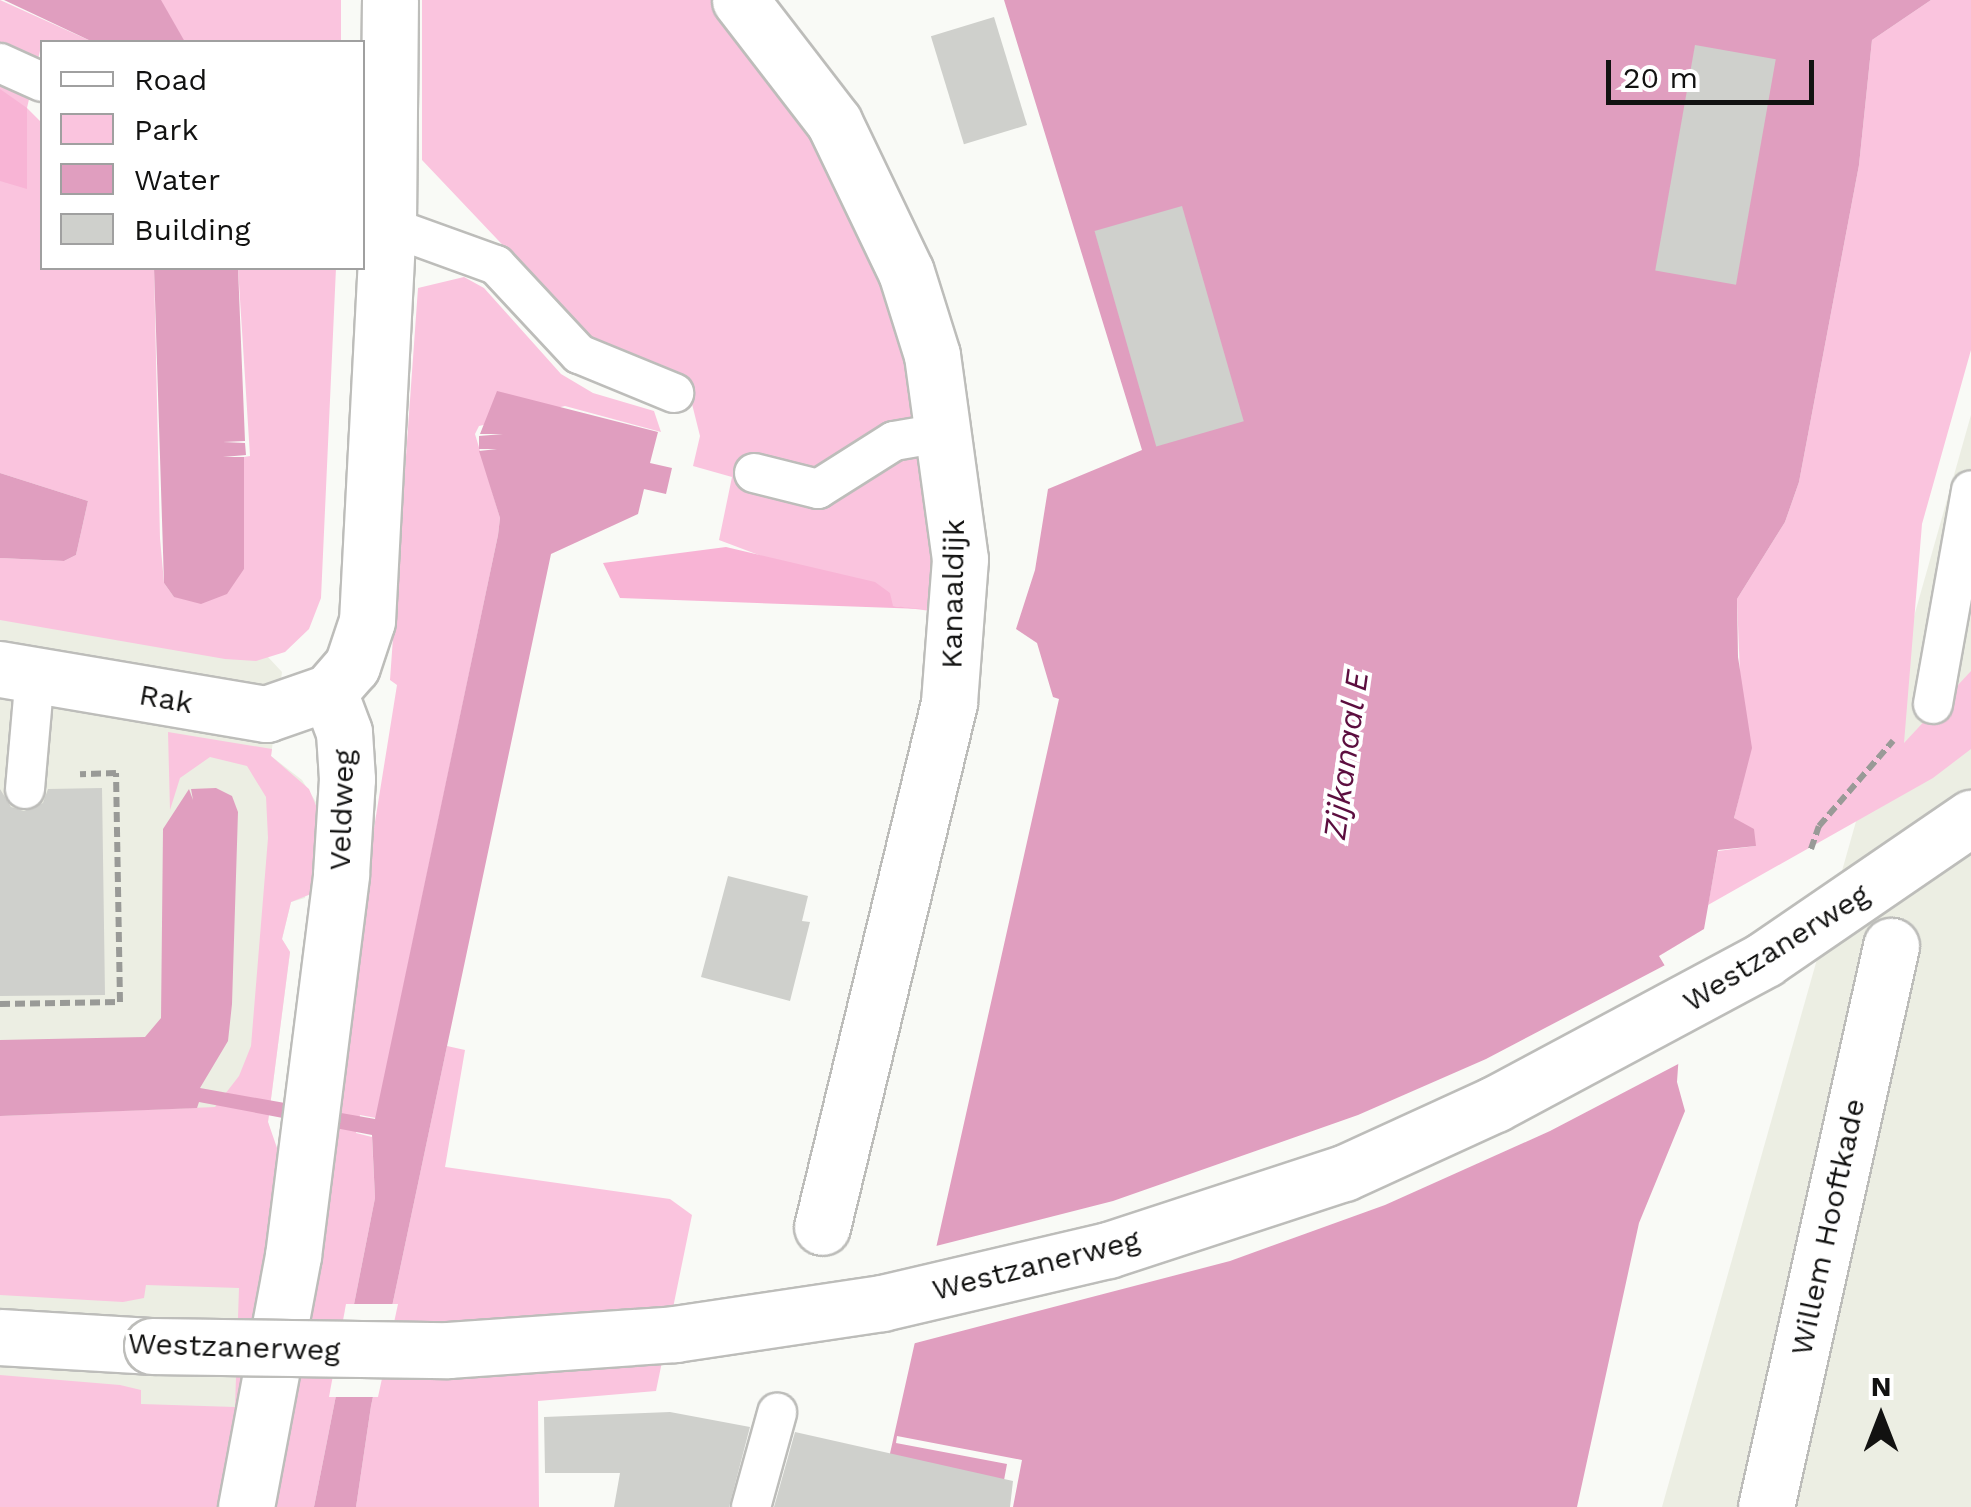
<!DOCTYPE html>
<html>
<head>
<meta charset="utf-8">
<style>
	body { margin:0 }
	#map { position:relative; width:1971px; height:1507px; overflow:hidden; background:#f9faf6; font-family:"Work Sans",sans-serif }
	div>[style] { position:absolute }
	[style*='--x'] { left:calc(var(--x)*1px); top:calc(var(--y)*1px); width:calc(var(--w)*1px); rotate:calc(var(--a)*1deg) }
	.built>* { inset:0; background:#eceee3 }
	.green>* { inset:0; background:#fac4de; transform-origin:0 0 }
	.forest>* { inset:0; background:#f8b4d5 }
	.water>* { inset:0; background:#e09ebf }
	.pier>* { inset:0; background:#f9faf6 }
	.building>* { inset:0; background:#cfd0cc; transform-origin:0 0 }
	.path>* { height:6px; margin-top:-3px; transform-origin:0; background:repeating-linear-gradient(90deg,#999a97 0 10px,transparent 0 15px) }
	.roads { filter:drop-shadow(2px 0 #bdbdba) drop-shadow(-2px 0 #bdbdba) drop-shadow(0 2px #bdbdba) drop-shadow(0 -2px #bdbdba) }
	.service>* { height:38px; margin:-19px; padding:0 19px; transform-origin:19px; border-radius:19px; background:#fff }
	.minor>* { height:55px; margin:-27.5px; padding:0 27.5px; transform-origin:27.5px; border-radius:27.5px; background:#fff }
	.primary>* { height:55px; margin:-27.5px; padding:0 27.5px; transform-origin:27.5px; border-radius:27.5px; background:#fff }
	.bridges { filter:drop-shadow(2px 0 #bdbdba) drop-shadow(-2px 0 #bdbdba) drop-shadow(0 2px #bdbdba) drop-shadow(0 -2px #bdbdba) }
	.primary-bridge>* { height:55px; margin:-27.5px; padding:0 27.5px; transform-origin:27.5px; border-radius:27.5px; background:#fff }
	span { translate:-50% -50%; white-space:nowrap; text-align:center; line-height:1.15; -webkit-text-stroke:8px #fff; paint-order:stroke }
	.street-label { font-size:30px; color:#121211 }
	.water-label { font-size:32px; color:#5c0e3f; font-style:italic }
	.legend { position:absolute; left:40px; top:40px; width:325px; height:230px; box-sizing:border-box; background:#fff; border:2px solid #a0a0a0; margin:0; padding:12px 18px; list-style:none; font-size:30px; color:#121211 }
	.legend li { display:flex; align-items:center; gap:20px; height:50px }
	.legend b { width:50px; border:2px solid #a0a0a0 }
	.north { position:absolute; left:1831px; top:1367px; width:100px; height:100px; -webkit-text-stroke:8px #fff; paint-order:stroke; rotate:0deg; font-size:28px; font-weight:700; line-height:40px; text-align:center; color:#121211 }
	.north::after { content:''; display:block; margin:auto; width:35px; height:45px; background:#121211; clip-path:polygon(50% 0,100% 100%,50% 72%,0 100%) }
	.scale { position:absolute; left:1606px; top:60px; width:208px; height:45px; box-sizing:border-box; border:5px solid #121211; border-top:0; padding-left:12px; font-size:30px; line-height:35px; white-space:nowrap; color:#121211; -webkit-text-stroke:8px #fff; paint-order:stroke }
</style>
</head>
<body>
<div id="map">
	<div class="built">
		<div style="clip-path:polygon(1971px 415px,1971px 1507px,1662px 1507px)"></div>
		<div style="clip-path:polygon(0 558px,215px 600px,282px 672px,271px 756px,302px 780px,316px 802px,305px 898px,291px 902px,282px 939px,290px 952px,268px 1122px,279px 1158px,244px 1423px,0 1507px)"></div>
	</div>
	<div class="green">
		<div style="clip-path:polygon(0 0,93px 42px,42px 42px,27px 108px,42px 123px,42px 268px,154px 268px,160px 538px,164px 583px,174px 597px,244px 569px,244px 457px,250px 456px,238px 268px,336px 268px,321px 598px,309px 629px,285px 652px,256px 661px,225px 659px,0 620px,0 558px,64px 561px,76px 555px,88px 501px,0 473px)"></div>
		<div style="left:161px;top:0;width:180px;height:48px"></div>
		<div style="clip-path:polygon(422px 0,717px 0,802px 106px,913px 348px,938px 612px,893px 606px,719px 540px,732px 477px,693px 466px,700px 436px,690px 396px,589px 336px,422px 160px)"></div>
		<div style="clip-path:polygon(1931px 0,1971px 0,1971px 350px,1922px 524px,1904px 743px,1971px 671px,1971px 749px,1933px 778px,1708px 905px,1718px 851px,1756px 846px,1734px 818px,1744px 777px,1737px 599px,1785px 522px,1799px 482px,1859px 165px,1872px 40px)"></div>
		<div style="clip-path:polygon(464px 277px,484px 288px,561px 374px,593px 393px,654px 411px,661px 432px,565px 406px,479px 426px,475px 434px,500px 518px,498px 535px,376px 1118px,360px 1115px,356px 1133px,372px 1137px,375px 1198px,314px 1507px,265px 1507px,397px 685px,390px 680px,418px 288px)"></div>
		<div style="clip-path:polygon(168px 732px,272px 749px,271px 756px,309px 789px,320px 815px,322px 864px,311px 894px,291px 902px,282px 939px,290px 952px,268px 1122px,284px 1168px,227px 1507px,0 1507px,0 1375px,120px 1385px,141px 1390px,141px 1404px,235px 1407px,239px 1288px,146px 1285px,144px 1298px,123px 1302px,0 1295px,0 1116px,215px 1107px,239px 1076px,251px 1046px,268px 838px,266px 797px,247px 766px,210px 757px,180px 778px,170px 810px)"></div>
		<div style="clip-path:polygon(447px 1046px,465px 1050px,445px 1167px,670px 1199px,692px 1215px,656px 1391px,538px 1401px,539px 1507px,356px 1507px,371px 1406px)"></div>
	</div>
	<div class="forest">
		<div style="clip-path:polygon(0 89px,27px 108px,27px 189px,0 181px)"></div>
		<div style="clip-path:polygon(726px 547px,875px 582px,890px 593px,893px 606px,922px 609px,620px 598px,603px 563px)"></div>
	</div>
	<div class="water">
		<div style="clip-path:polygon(4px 0,161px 0,185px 42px,93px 42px)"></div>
		<div style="clip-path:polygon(1004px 0,1931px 0,1872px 40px,1859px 165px,1799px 482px,1785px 522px,1737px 599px,1738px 657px,1752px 748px,1734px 818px,1754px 829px,1756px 846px,1718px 850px,1704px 929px,1659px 956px,1683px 996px,1677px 1082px,1685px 1111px,1639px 1223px,1577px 1507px,878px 1507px,1059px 699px,1053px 697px,1037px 643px,1016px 629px,1035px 570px,1048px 489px,1142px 450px)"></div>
		<div style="clip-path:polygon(154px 268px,238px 268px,245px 441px,223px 442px,245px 443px,246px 455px,223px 457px,244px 457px,244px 569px,227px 594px,201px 604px,174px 597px,164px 583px)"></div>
		<div style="clip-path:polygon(497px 391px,658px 432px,650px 463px,672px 468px,666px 494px,644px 489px,638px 514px,551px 554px,371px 1406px,356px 1507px,314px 1507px,375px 1198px,372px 1135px,199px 1102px,197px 1108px,0 1116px,0 1040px,145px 1037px,161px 1018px,163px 829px,189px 789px,193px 800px,191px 789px,216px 788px,232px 796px,238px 812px,232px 1004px,228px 1041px,200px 1088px,375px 1119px,498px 535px,500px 518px,479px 451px,497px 449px,479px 449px,479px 436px,503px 434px,480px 434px)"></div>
		<div style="clip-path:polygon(0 473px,88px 501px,76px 555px,64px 561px,0 558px)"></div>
	</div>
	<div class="pier">
		<div style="clip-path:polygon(1669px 963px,1688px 996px,1684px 1061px,1550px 1131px,1385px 1205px,1230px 1261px,908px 1345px,932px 1247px,1113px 1201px,1358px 1115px,1486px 1059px)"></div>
		<div style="clip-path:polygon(346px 1304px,398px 1304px,378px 1397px,329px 1397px)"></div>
		<div style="clip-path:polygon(897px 1436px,1022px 1460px,1013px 1507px,999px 1507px,1007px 1464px,896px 1443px)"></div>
	</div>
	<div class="building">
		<div style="left:994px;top:17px;width:113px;height:66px;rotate:73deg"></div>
		<div style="left:1695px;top:45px;width:82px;height:229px;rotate:10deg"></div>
		<div style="left:1182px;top:206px;width:224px;height:91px;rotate:74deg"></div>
		<div style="clip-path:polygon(102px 788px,105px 995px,0 996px,0 789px,11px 807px,24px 811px,43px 803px,48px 789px)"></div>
		<div style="clip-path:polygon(728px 876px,808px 896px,802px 921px,810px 922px,790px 1001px,701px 977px)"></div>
		<div style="clip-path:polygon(670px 1412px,750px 1427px,729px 1507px,614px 1507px,620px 1473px,545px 1473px,544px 1417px)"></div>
		<div style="clip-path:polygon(795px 1432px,1013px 1481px,1010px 1507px,774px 1507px)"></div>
	</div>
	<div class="path">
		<div style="--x:1811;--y:849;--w:24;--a:-71"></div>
		<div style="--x:1819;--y:826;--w:113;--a:-49"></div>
		<div style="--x:0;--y:1004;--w:120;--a:-1"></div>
		<div style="--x:120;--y:1002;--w:229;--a:-91"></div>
		<div style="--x:116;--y:773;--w:36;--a:178"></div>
	</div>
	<div class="roads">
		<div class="service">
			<div style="--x:0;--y:63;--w:46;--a:24.3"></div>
			<div style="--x:365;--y:224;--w:23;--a:5"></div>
			<div style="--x:388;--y:226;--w:115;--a:19.9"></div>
			<div style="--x:496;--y:265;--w:122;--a:47"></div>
			<div style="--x:579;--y:354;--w:103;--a:22.3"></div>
			<div style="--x:754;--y:473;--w:66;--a:14"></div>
			<div style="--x:818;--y:489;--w:90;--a:-32.3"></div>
			<div style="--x:894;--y:441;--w:53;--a:-9.8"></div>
			<div style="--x:1933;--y:704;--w:217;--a:-79.9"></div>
			<div style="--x:25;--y:789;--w:114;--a:-85"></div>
			<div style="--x:751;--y:1507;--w:98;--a:-74.5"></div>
		</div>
		<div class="minor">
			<div style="--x:740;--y:0;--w:154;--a:52.4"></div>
			<div style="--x:834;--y:122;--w:166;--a:64.4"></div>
			<div style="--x:906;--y:272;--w:87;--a:72.6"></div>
			<div style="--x:932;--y:355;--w:206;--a:82.2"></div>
			<div style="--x:960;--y:559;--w:144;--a:94.4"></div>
			<div style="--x:949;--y:703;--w:539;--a:103.62"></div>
			<div style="--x:0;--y:669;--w:270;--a:9.6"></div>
			<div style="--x:266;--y:714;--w:67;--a:-19.2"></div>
			<div style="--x:329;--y:692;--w:35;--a:-49"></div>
			<div style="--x:352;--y:666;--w:47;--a:-71.6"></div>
			<div style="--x:367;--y:621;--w:396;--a:-87"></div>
			<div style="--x:388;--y:226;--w:226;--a:-89.5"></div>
			<div style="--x:246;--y:1507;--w:255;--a:-79.4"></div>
			<div style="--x:293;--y:1256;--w:385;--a:-82.8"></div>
			<div style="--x:341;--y:874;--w:95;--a:-86.4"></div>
			<div style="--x:347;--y:779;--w:47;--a:-93.7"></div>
			<div style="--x:344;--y:732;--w:43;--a:-110.6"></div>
			<div style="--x:1766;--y:1507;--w:575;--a:-77.44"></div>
		</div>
		<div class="primary">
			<div style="--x:0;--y:1337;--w:152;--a:3.4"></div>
		</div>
	</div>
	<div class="bridges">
		<div class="primary-bridge">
			<div style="--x:152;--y:1346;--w:296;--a:0.8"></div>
			<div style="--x:448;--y:1350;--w:228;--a:-4"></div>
			<div style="--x:675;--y:1334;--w:209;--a:-8.5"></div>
			<div style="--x:882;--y:1303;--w:232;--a:-13.2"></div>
			<div style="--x:1108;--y:1250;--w:248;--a:-18.1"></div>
			<div style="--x:1344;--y:1173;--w:166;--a:-24.6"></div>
			<div style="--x:1495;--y:1104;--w:306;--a:-28.2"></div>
			<div style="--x:1765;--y:959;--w:250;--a:-34.4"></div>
		</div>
	</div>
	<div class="street-label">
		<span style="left:953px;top:594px;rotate:-89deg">Kanaaldijk</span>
		<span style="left:166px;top:699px;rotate:10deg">Rak</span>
		<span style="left:342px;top:810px;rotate:-88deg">Veldweg</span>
		<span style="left:1776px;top:948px;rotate:-32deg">Westzanerweg</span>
		<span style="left:1828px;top:1227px;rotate:-78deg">Willem Hooftkade</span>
		<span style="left:1036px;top:1265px;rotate:-14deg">Westzanerweg</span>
		<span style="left:234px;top:1347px;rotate:2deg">Westzanerweg</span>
	</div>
	<div class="water-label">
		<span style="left:1346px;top:755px;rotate:-82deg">Zijkanaal E</span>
	</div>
	<ul class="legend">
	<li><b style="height:12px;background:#fff"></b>Road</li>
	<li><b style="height:28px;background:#fac4de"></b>Park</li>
	<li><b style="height:28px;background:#e09ebf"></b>Water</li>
	<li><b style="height:28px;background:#cfd0cc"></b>Building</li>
	</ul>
	<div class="north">N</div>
	<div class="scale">20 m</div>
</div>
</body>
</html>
